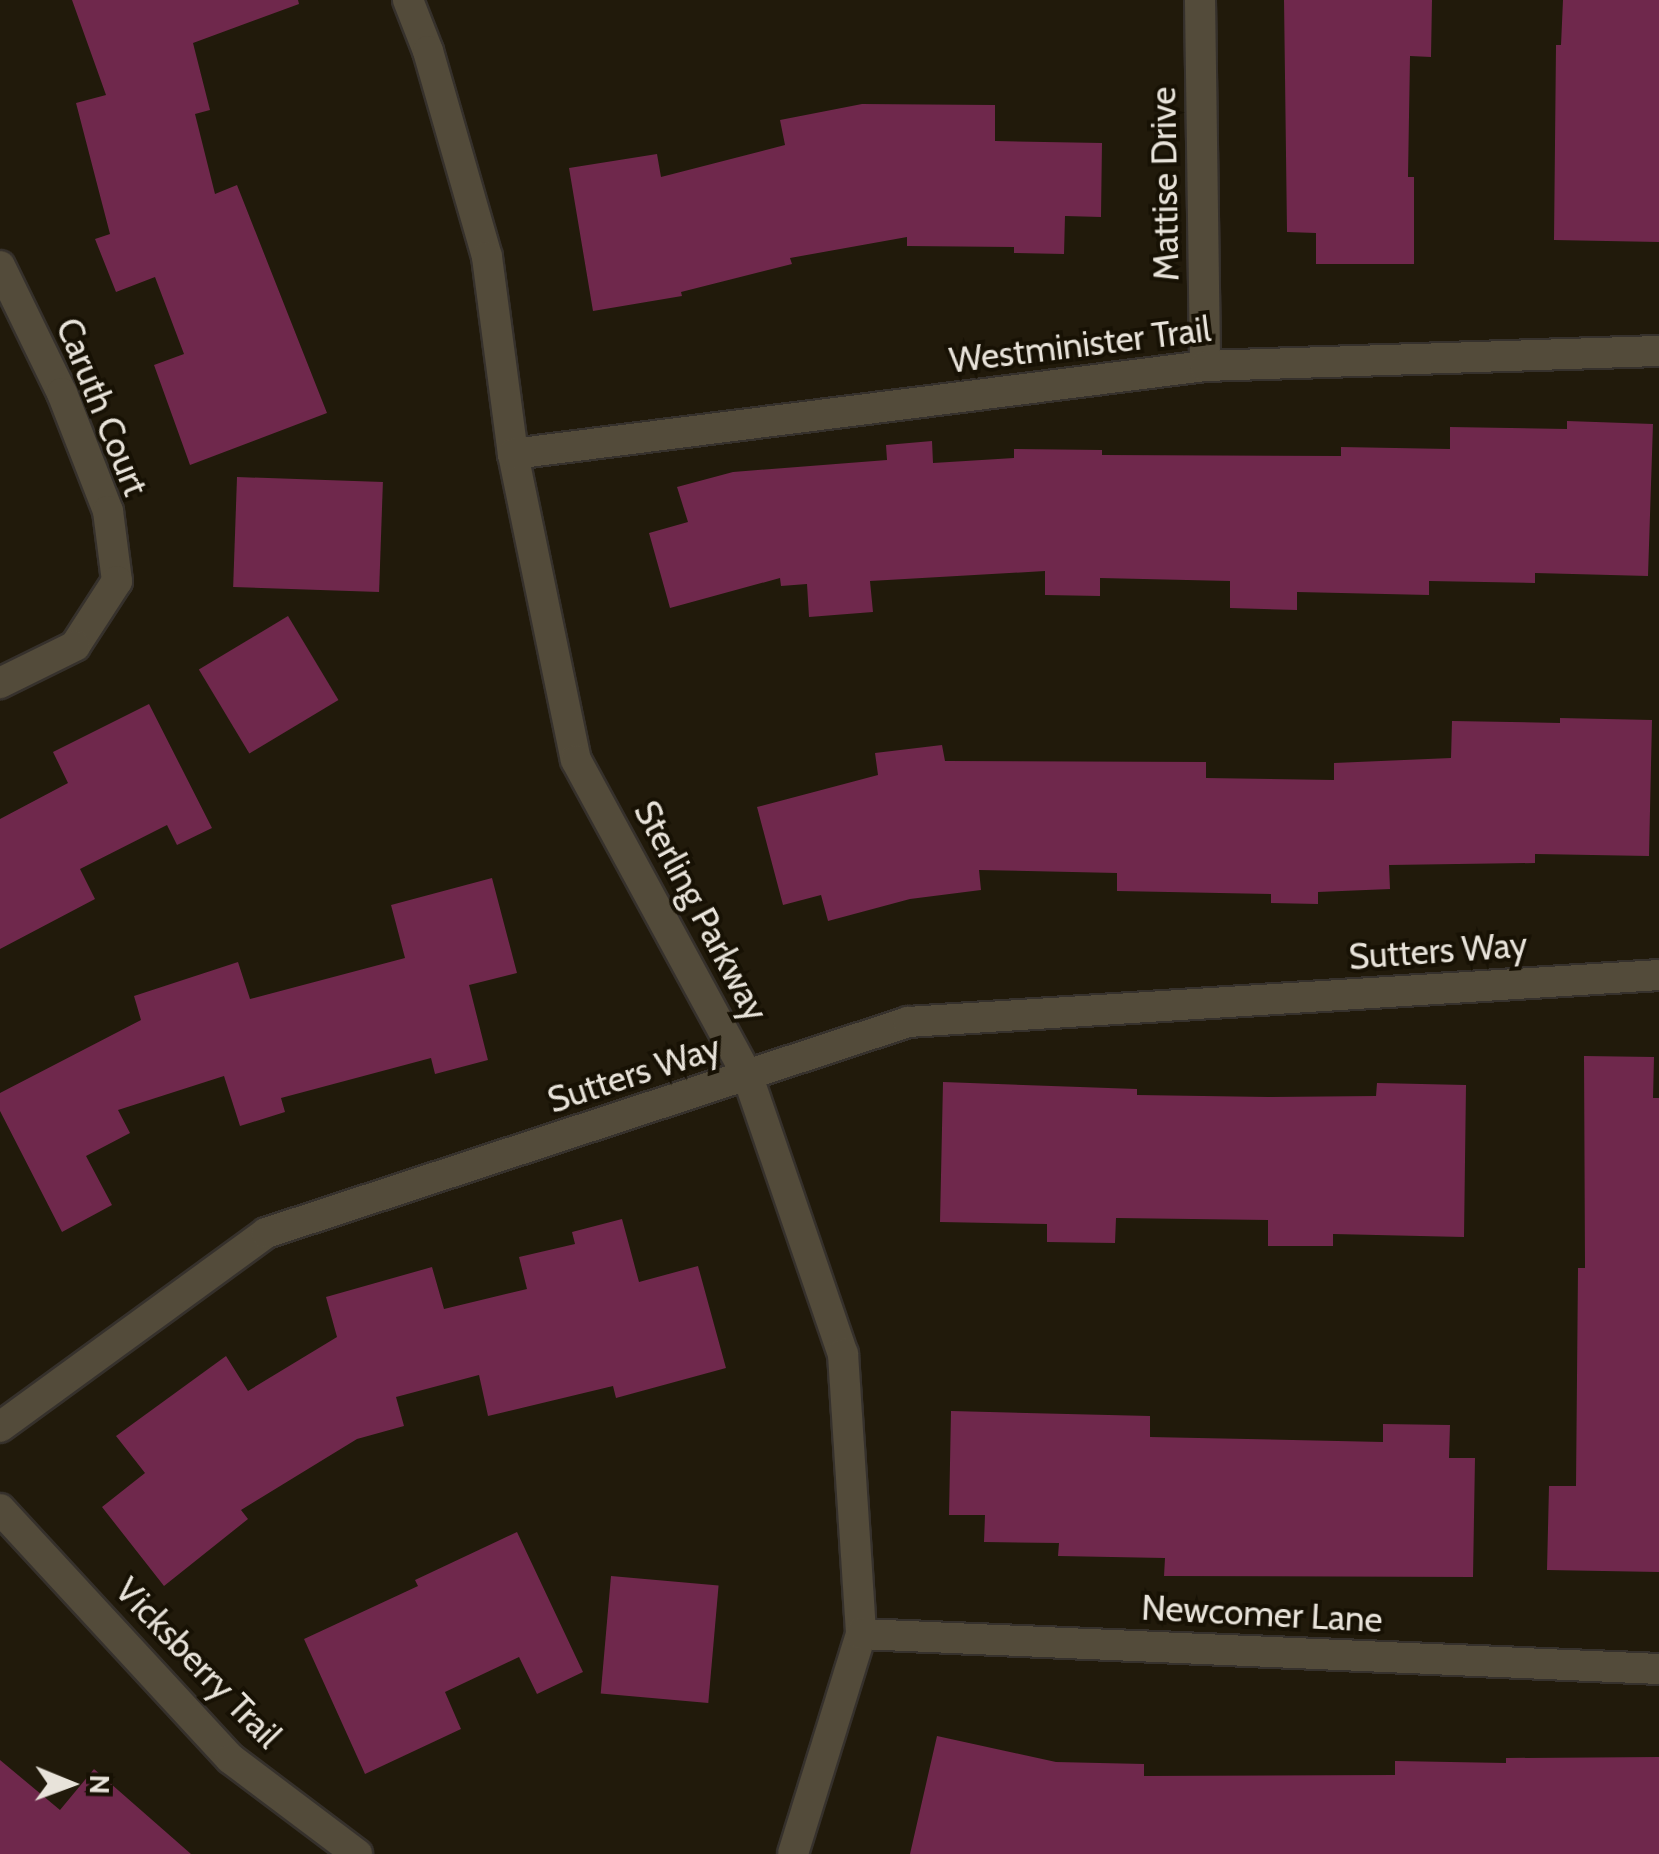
<!DOCTYPE html>
<html>
<head>
<meta charset="utf-8">
<style>
	body { margin:0 }
	#map { position:relative; width:1659px; height:1854px; overflow:hidden; background:#211a0b; font-family:Cabin,sans-serif }
	div>[style] { position:absolute }
	[style*='--x'] { left:calc(var(--x)*1px); top:calc(var(--y)*1px); width:calc(var(--w)*1px); rotate:calc(var(--a)*1deg) }
	.building>* { inset:0; background:#6f284c; transform-origin:0 0 }
	.roads { filter:drop-shadow(2px 0 #36312c) drop-shadow(-2px 0 #36312c) drop-shadow(0 2px #36312c) drop-shadow(0 -2px #36312c) }
	.minor>* { height:30px; margin:-15px; padding:0 15px; transform-origin:15px; border-radius:15px; background:#534b3a }
	span { translate:-50% -50%; white-space:nowrap; text-align:center; line-height:1.15; -webkit-text-stroke:8px #171104; paint-order:stroke }
	.street-label { font-size:35px; color:#e8e3da }
	.north { position:absolute; left:20px; top:1734px; width:100px; height:100px; -webkit-text-stroke:8px #171104; paint-order:stroke; rotate:91deg; font-size:28px; font-weight:700; line-height:40px; text-align:center; color:#e8e3da }
	.north::after { content:''; display:block; margin:auto; width:35px; height:45px; background:#e8e3da; clip-path:polygon(50% 0,100% 100%,50% 72%,0 100%) }
</style>
</head>
<body>
<div id="map">
	<div class="building">
		<div style="clip-path:polygon(72px 0,298px 0,299px 4px,193px 43px,210px 110px,195px 114px,215px 194px,237px 185px,327px 413px,190px 465px,154px 365px,184px 354px,155px 277px,116px 292px,95px 239px,110px 234px,76px 103px,106px 95px)"></div>
		<div style="clip-path:polygon(1284px 0,1432px 0,1431px 57px,1410px 56px,1408px 177px,1414px 177px,1414px 264px,1316px 264px,1316px 233px,1287px 232px)"></div>
		<div style="clip-path:polygon(1563px 0,1659px 0,1659px 242px,1554px 240px,1556px 45px,1561px 45px)"></div>
		<div style="clip-path:polygon(862px 104px,995px 105px,995px 141px,1102px 143px,1101px 217px,1065px 216px,1064px 254px,1014px 253px,1014px 247px,907px 246px,907px 237px,790px 258px,792px 264px,681px 292px,682px 296px,593px 311px,569px 168px,657px 154px,661px 177px,785px 145px,780px 120px)"></div>
		<div style="clip-path:polygon(1567px 421px,1653px 424px,1648px 576px,1535px 573px,1535px 583px,1429px 581px,1429px 595px,1297px 592px,1297px 610px,1230px 608px,1230px 581px,1100px 578px,1100px 596px,1045px 595px,1045px 571px,870px 581px,873px 612px,809px 617px,807px 584px,781px 586px,780px 578px,670px 608px,649px 533px,688px 522px,677px 487px,733px 472px,887px 460px,886px 445px,932px 441px,933px 463px,1014px 458px,1014px 449px,1102px 450px,1102px 455px,1341px 456px,1341px 447px,1450px 449px,1450px 427px,1567px 429px)"></div>
		<div style="left:237px;top:477px;width:146px;height:110px;rotate:2deg"></div>
		<div style="left:288px;top:616px;width:98px;height:104px;rotate:59deg"></div>
		<div style="clip-path:polygon(149px 704px,212px 828px,177px 845px,167px 825px,80px 869px,95px 899px,0 949px,0 819px,68px 783px,53px 752px)"></div>
		<div style="clip-path:polygon(1560px 718px,1652px 720px,1649px 856px,1535px 854px,1535px 863px,1389px 865px,1390px 889px,1318px 892px,1318px 904px,1271px 903px,1271px 894px,1117px 891px,1117px 873px,979px 870px,981px 890px,910px 899px,828px 921px,821px 895px,783px 905px,757px 807px,878px 775px,875px 753px,942px 745px,945px 761px,1206px 762px,1206px 778px,1334px 780px,1334px 763px,1451px 758px,1452px 721px,1560px 723px)"></div>
		<div style="clip-path:polygon(492px 878px,517px 973px,469px 985px,488px 1060px,435px 1074px,431px 1058px,281px 1098px,285px 1112px,240px 1126px,224px 1076px,118px 1110px,130px 1133px,86px 1156px,112px 1205px,62px 1232px,0 1111px,0 1093px,141px 1020px,134px 996px,238px 962px,250px 999px,405px 958px,391px 905px)"></div>
		<div style="clip-path:polygon(1584px 1056px,1654px 1057px,1653px 1098px,1659px 1098px,1659px 1572px,1547px 1570px,1549px 1486px,1576px 1486px,1578px 1268px,1585px 1268px)"></div>
		<div style="clip-path:polygon(943px 1082px,1137px 1089px,1137px 1095px,1269px 1097px,1376px 1096px,1377px 1083px,1466px 1085px,1464px 1237px,1333px 1234px,1333px 1246px,1268px 1246px,1268px 1220px,1116px 1218px,1115px 1243px,1047px 1242px,1047px 1224px,940px 1222px)"></div>
		<div style="clip-path:polygon(622px 1219px,639px 1282px,698px 1266px,726px 1368px,616px 1398px,613px 1386px,488px 1416px,479px 1375px,396px 1397px,404px 1426px,357px 1439px,241px 1510px,248px 1519px,164px 1586px,102px 1507px,145px 1473px,116px 1436px,226px 1356px,248px 1391px,337px 1337px,326px 1297px,432px 1267px,444px 1309px,527px 1289px,519px 1257px,575px 1244px,572px 1232px)"></div>
		<div style="clip-path:polygon(951px 1411px,1150px 1416px,1150px 1437px,1383px 1442px,1383px 1424px,1450px 1425px,1449px 1458px,1475px 1458px,1473px 1577px,1164px 1576px,1165px 1558px,1058px 1556px,1059px 1543px,984px 1542px,985px 1515px,949px 1515px)"></div>
		<div style="clip-path:polygon(517px 1532px,583px 1672px,537px 1694px,519px 1657px,445px 1692px,461px 1729px,365px 1774px,304px 1639px,418px 1586px,415px 1580px)"></div>
		<div style="left:611px;top:1576px;width:108px;height:118px;rotate:5deg"></div>
		<div style="clip-path:polygon(937px 1736px,1056px 1762px,1144px 1764px,1144px 1776px,1395px 1775px,1395px 1761px,1506px 1763px,1506px 1758px,1659px 1757px,1659px 1854px,910px 1854px)"></div>
		<div style="clip-path:polygon(0 1760px,60px 1810px,94px 1769px,191px 1854px,0 1854px)"></div>
	</div>
	<div class="roads">
		<div class="minor">
			<div style="--x:408;--y:0;--w:55;--a:68.6"></div>
			<div style="--x:428;--y:51;--w:214;--a:74"></div>
			<div style="--x:487;--y:257;--w:199;--a:82.5"></div>
			<div style="--x:513;--y:454;--w:312;--a:78.4"></div>
			<div style="--x:576;--y:760;--w:361;--a:61.5"></div>
			<div style="--x:748;--y:1077;--w:293;--a:71.1"></div>
			<div style="--x:843;--y:1354;--w:281;--a:86.3"></div>
			<div style="--x:861;--y:1634;--w:230;--a:107.2"></div>
			<div style="--x:1200;--y:0;--w:366;--a:89.2"></div>
			<div style="--x:0;--y:266;--w:141;--a:64"></div>
			<div style="--x:62;--y:393;--w:127;--a:68.7"></div>
			<div style="--x:108;--y:511;--w:71;--a:82.7"></div>
			<div style="--x:117;--y:581;--w:77;--a:122.9"></div>
			<div style="--x:75;--y:646;--w:84;--a:153.7"></div>
			<div style="--x:513;--y:454;--w:698;--a:-7.25"></div>
			<div style="--x:1205;--y:366;--w:454;--a:-1.9"></div>
			<div style="--x:0;--y:1427;--w:329;--a:-36.1"></div>
			<div style="--x:266;--y:1233;--w:676;--a:-18.19"></div>
			<div style="--x:908;--y:1022;--w:752;--a:-3.58"></div>
			<div style="--x:0;--y:1509;--w:340;--a:47.3"></div>
			<div style="--x:231;--y:1759;--w:158;--a:37"></div>
			<div style="--x:861;--y:1634;--w:799;--a:2.51"></div>
		</div>
	</div>
	<div class="street-label">
		<span style="left:1165px;top:184px;rotate:-91deg">Mattise Drive</span>
		<span style="left:1080px;top:345px;rotate:-7deg">Westminister Trail</span>
		<span style="left:102px;top:407px;rotate:68deg">Caruth Court</span>
		<span style="left:701px;top:911px;rotate:62deg">Sterling Parkway</span>
		<span style="left:1438px;top:951px;rotate:-4deg">Sutters Way</span>
		<span style="left:634px;top:1074px;rotate:-18deg">Sutters Way</span>
		<span style="left:1262px;top:1614px;rotate:3deg">Newcomer Lane</span>
		<span style="left:198px;top:1663px;rotate:46deg">Vicksberry Trail</span>
	</div>
	<div class="north">N</div>
</div>
</body>
</html>
